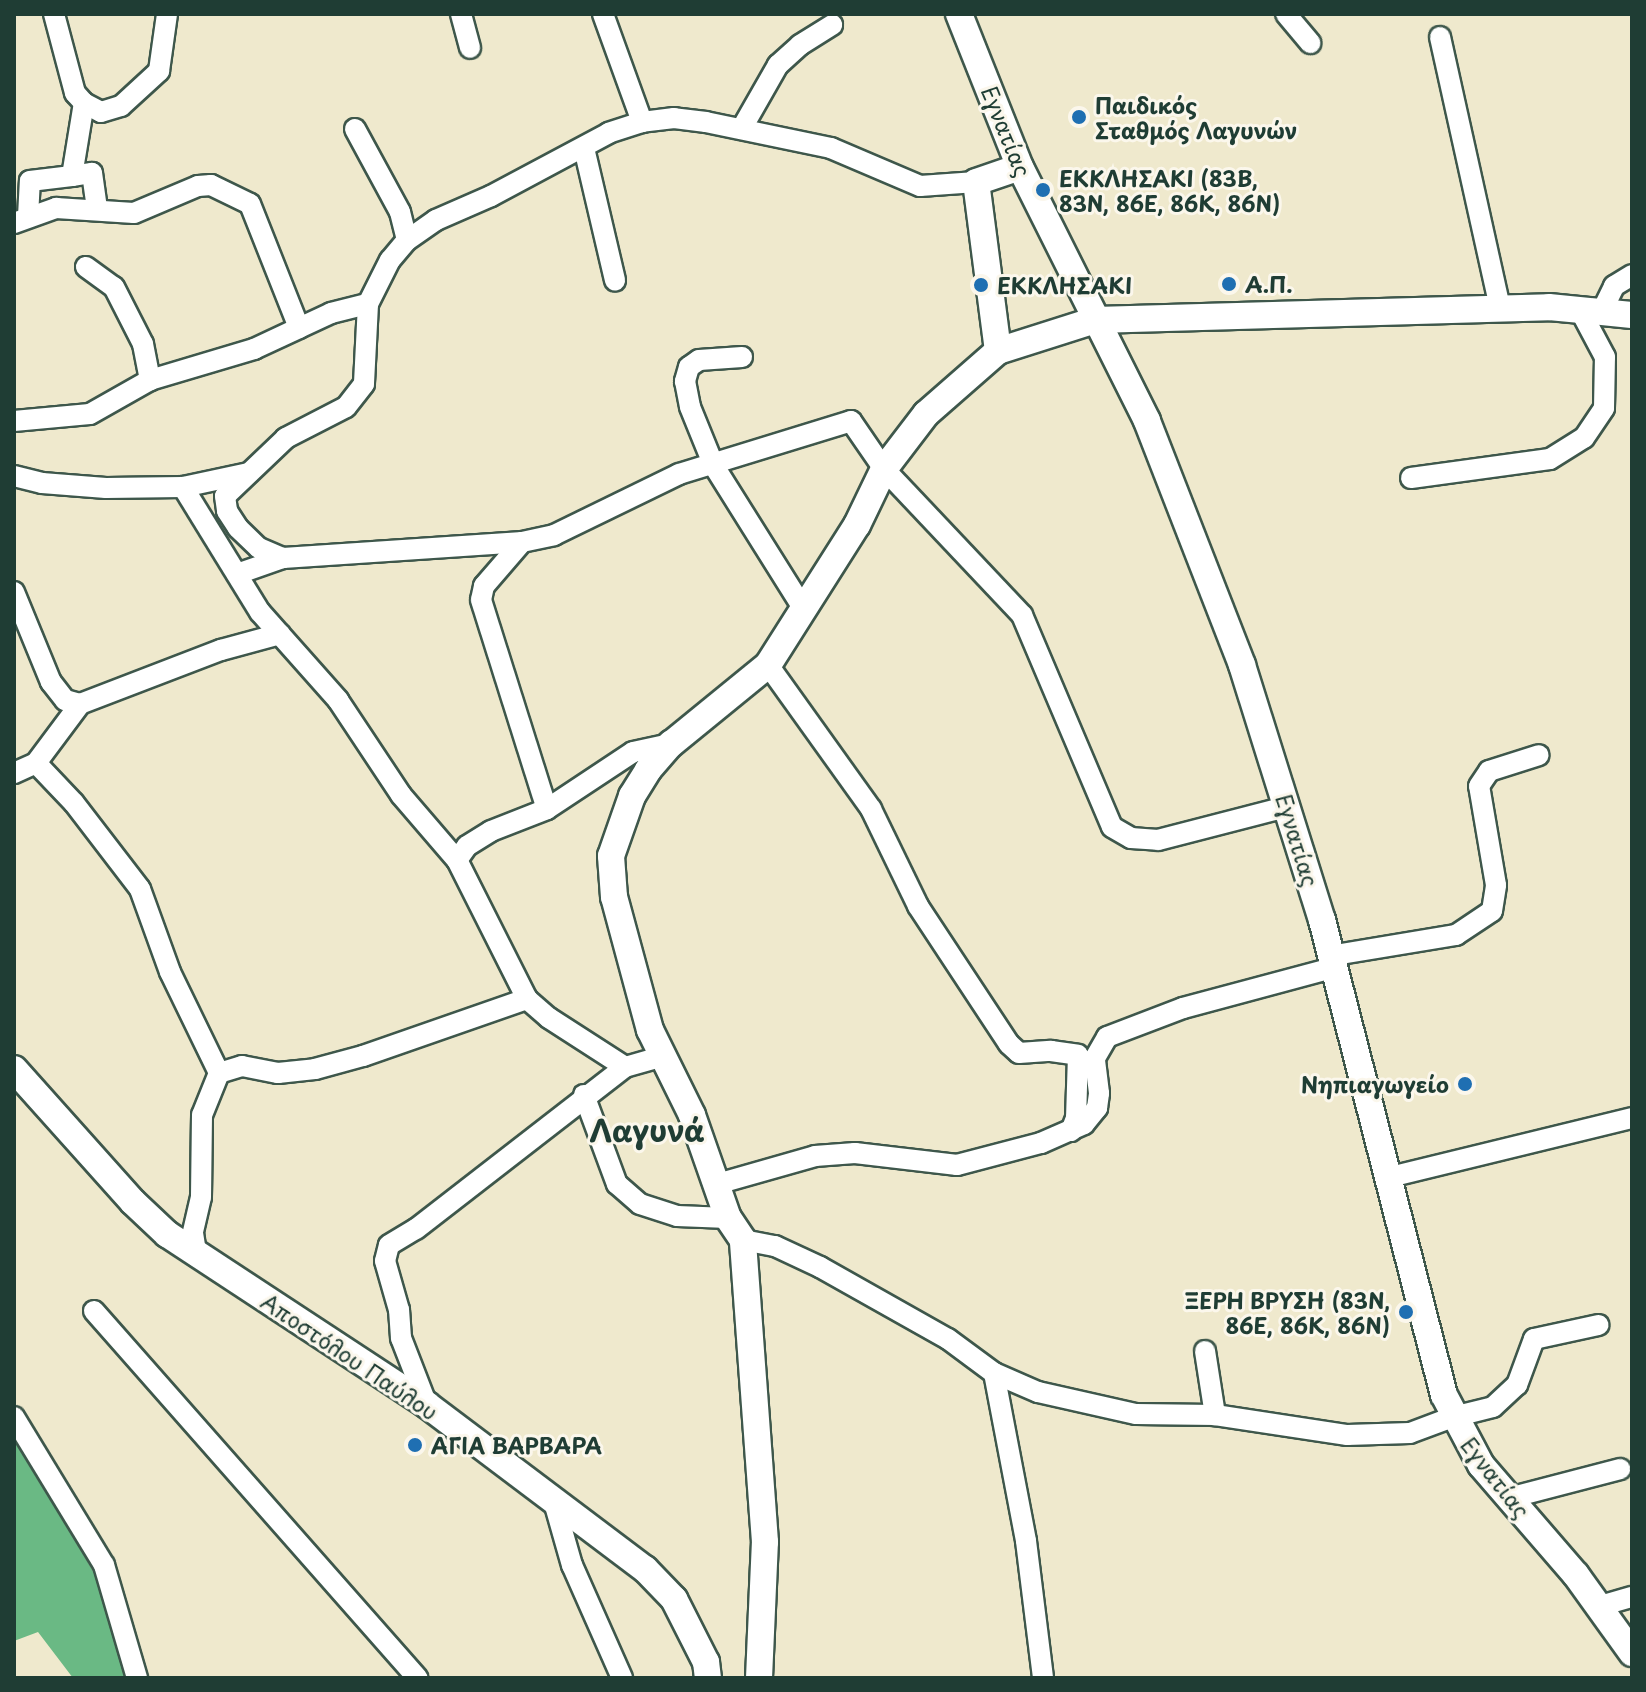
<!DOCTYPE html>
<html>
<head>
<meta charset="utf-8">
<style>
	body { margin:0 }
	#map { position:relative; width:1646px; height:1692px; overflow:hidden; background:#efe9cd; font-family:"Playpen Sans",sans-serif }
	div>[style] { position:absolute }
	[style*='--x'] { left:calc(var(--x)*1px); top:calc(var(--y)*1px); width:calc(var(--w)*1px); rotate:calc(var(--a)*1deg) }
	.forest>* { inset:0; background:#6ab984 }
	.roads { filter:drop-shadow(2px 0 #3e574b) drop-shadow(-2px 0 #3e574b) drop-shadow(0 2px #3e574b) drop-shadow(0 -2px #3e574b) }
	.minor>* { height:20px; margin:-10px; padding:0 10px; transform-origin:10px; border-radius:10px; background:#fff }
	.tertiary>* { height:26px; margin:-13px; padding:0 13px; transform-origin:13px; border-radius:13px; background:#fff }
	.dots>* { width:22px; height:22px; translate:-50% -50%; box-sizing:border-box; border:4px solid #fbf7ec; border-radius:50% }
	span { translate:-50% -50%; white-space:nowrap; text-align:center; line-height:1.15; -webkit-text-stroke:6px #fbf7ec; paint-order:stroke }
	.poi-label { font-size:22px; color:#1f3d34; font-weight:700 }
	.left { translate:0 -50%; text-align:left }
	.right { translate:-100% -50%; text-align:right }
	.street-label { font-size:22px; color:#1f3d34 }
	.district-label { font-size:30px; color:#1f3d34; font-weight:700 }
	.frame { position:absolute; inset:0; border:16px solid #1f3d34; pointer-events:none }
</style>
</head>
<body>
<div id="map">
	<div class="forest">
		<div style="clip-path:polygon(14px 1437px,52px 1496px,95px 1575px,127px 1678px,73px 1678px,38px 1632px,14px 1641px)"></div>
	</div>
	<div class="roads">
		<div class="minor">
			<div style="--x:54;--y:14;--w:82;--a:75.1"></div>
			<div style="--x:75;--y:93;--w:13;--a:48"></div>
			<div style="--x:84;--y:103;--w:19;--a:28"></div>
			<div style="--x:101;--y:112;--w:21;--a:-17"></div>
			<div style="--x:121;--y:106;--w:52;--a:-42.6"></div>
			<div style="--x:159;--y:71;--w:58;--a:-82"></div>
			<div style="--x:461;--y:14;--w:35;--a:75"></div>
			<div style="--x:603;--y:14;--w:115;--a:70.1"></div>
			<div style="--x:1286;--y:14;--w:38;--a:50"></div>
			<div style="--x:1440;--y:37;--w:278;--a:77.5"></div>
			<div style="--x:742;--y:128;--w:73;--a:-60.3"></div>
			<div style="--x:778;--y:65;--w:30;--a:-42"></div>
			<div style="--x:800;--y:45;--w:38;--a:-32"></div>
			<div style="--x:355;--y:129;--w:94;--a:61.5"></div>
			<div style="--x:400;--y:212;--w:29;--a:76"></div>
			<div style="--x:584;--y:148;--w:136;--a:76.8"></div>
			<div style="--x:72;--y:176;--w:20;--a:-9"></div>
			<div style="--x:92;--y:173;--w:36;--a:82"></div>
			<div style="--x:976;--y:182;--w:56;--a:175.9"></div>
			<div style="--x:920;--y:186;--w:97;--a:-156.9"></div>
			<div style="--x:831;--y:148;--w:128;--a:-168.3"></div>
			<div style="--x:706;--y:122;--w:32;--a:-173"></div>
			<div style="--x:674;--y:118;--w:32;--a:173"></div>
			<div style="--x:642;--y:122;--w:35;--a:162"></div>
			<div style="--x:609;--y:133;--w:134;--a:151.9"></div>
			<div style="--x:491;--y:196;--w:60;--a:156.4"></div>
			<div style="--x:436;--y:220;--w:35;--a:145"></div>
			<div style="--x:407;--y:240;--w:26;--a:130"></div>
			<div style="--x:390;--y:260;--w:49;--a:116.6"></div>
			<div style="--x:368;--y:304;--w:80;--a:92.9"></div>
			<div style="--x:364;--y:384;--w:29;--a:128"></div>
			<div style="--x:346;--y:407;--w:68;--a:152.7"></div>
			<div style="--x:286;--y:438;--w:84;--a:136.4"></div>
			<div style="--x:225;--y:496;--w:15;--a:82"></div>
			<div style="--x:227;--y:511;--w:20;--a:57"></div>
			<div style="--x:238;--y:528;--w:29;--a:44"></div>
			<div style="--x:259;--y:548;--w:26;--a:23"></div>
			<div style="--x:283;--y:558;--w:240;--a:-3.8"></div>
			<div style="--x:522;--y:542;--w:33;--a:-12"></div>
			<div style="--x:554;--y:535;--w:139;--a:-26"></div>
			<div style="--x:679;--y:474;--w:180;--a:-17.1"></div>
			<div style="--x:851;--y:421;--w:58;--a:55.5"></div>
			<div style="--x:884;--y:469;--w:201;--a:46.6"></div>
			<div style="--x:1022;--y:615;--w:230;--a:67"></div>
			<div style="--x:1112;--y:827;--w:22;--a:30"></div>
			<div style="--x:1131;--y:838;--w:27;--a:4"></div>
			<div style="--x:1158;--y:840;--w:135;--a:-14.5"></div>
			<div style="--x:28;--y:217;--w:36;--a:-87"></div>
			<div style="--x:30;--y:181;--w:42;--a:-6.8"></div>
			<div style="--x:72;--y:176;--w:74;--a:-80.7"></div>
			<div style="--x:14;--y:223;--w:45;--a:-19.7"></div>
			<div style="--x:56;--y:208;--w:78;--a:3.7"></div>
			<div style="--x:134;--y:213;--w:69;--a:-22.9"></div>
			<div style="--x:198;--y:186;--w:13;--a:-4"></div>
			<div style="--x:211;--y:185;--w:43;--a:26"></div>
			<div style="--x:250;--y:204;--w:133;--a:68.4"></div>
			<div style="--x:299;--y:328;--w:35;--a:-25"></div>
			<div style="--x:331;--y:313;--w:38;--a:-14"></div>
			<div style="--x:86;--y:267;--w:34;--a:36"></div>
			<div style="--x:114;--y:287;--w:64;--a:63"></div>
			<div style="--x:143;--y:344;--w:37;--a:79"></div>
			<div style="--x:1602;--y:311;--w:28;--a:-64"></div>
			<div style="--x:1614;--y:286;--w:21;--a:-31"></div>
			<div style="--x:742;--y:357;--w:43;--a:176"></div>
			<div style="--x:699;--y:360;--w:12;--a:145"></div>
			<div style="--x:689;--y:367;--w:15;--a:106"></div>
			<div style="--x:685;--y:381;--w:26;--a:79"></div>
			<div style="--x:690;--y:407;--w:64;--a:67.9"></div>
			<div style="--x:714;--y:466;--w:171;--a:57.9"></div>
			<div style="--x:14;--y:421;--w:76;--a:-5.3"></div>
			<div style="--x:90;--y:414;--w:69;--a:-29.5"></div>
			<div style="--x:150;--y:380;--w:109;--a:-16.6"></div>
			<div style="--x:254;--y:349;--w:50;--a:-25"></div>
			<div style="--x:14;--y:476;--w:29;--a:14"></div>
			<div style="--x:42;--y:483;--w:64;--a:4.5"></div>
			<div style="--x:106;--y:488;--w:77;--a:-0.7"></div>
			<div style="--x:183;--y:487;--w:67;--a:-12"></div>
			<div style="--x:1411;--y:478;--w:140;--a:-7.8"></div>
			<div style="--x:1550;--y:459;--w:40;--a:-32"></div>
			<div style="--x:1584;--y:438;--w:36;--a:-56"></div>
			<div style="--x:1604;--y:408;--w:51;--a:-88.9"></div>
			<div style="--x:1605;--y:357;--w:55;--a:-118"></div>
			<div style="--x:183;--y:487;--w:147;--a:58.4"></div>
			<div style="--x:260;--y:612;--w:118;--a:48.4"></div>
			<div style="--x:338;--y:700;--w:114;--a:56.4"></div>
			<div style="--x:401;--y:795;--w:86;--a:49.3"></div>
			<div style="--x:522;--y:542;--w:58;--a:130.8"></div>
			<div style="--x:484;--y:586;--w:14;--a:102"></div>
			<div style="--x:481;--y:600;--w:219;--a:72.5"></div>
			<div style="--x:237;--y:574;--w:49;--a:-19.2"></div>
			<div style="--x:14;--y:592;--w:97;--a:67.7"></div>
			<div style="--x:51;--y:682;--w:23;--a:52"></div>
			<div style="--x:65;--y:700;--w:16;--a:15"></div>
			<div style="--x:80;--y:704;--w:151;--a:-21"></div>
			<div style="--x:221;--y:650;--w:61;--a:-15.2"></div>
			<div style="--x:768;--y:665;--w:177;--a:54.4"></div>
			<div style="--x:871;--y:809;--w:108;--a:64.1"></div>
			<div style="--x:918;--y:906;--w:165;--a:56.6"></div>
			<div style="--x:1009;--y:1044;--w:13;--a:42"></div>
			<div style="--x:1019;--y:1053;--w:32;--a:-4"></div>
			<div style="--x:1051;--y:1051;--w:27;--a:8"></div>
			<div style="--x:1078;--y:1055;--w:63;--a:91.8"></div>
			<div style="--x:1076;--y:1118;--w:14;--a:111"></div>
			<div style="--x:36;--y:763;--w:55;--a:46.5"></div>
			<div style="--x:74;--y:803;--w:108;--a:52.5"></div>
			<div style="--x:140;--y:889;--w:88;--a:70.1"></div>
			<div style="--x:170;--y:972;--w:112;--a:64.1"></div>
			<div style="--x:219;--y:1073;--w:45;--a:112"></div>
			<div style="--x:202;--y:1115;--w:82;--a:90.7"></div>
			<div style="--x:201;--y:1197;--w:37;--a:103"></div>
			<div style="--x:193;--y:1233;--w:24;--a:81"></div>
			<div style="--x:14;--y:773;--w:24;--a:-24"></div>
			<div style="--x:36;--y:763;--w:74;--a:-53.3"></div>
			<div style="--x:1329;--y:956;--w:129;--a:-9.4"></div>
			<div style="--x:1456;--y:935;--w:43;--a:-33.7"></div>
			<div style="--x:1492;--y:911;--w:26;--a:-81"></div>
			<div style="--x:1496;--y:885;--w:100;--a:-99.7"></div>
			<div style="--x:1479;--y:786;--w:18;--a:-56"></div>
			<div style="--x:1489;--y:771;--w:52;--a:-17.7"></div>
			<div style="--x:527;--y:999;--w:29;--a:41"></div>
			<div style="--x:549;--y:1018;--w:90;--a:32.8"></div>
			<div style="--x:625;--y:1067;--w:37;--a:-16"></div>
			<div style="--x:219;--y:1073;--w:24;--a:-17"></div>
			<div style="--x:242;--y:1066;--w:37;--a:11"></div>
			<div style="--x:278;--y:1073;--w:37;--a:-6"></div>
			<div style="--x:315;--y:1069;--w:50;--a:-15.2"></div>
			<div style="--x:363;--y:1056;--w:174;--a:-19.2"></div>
			<div style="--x:527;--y:999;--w:156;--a:-116.7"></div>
			<div style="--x:457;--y:860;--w:17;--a:-54"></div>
			<div style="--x:467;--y:846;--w:28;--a:-32"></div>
			<div style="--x:491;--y:831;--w:60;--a:-21.4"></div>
			<div style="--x:547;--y:809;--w:103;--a:-33.5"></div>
			<div style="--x:633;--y:752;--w:39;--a:-12"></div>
			<div style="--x:584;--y:1095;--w:95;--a:69.7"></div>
			<div style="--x:617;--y:1184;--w:30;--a:41"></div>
			<div style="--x:640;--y:1204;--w:39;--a:18"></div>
			<div style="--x:677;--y:1216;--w:51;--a:2.2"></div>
			<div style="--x:1390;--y:1177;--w:249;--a:-13.7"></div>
			<div style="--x:717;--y:1184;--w:102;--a:-15.9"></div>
			<div style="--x:815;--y:1156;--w:40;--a:-4.3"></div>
			<div style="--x:855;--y:1153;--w:103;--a:6.7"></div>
			<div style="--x:957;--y:1165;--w:87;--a:-14.7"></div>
			<div style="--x:1041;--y:1143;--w:47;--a:-23.8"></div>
			<div style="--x:1084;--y:1124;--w:21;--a:-51"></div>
			<div style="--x:1097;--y:1108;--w:15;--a:-82"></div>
			<div style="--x:1099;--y:1093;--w:35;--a:-97"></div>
			<div style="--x:1095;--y:1058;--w:24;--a:-60"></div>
			<div style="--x:1107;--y:1037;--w:81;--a:-20.9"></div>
			<div style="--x:1183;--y:1008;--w:154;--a:-15"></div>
			<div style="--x:743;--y:1240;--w:33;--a:11"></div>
			<div style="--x:775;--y:1246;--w:50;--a:25"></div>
			<div style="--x:820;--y:1267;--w:147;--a:29.4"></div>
			<div style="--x:948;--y:1339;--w:57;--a:36.5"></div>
			<div style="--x:994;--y:1373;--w:48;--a:23.4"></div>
			<div style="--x:1038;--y:1392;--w:100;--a:12.7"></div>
			<div style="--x:1136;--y:1414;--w:79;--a:0.7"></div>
			<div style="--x:1215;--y:1415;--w:134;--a:8.6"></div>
			<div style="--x:1347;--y:1435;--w:63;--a:-1.8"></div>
			<div style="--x:1410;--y:1433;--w:46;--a:-20.4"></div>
			<div style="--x:1453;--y:1417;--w:41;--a:-14"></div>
			<div style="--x:1493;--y:1407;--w:33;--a:-43"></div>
			<div style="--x:1517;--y:1385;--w:49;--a:-69.7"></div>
			<div style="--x:1534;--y:1339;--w:66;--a:-12.3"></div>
			<div style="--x:94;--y:1311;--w:489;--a:48.6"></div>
			<div style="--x:1205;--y:1351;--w:65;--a:81.1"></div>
			<div style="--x:994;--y:1373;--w:171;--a:79.2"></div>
			<div style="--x:1026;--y:1541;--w:138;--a:82.9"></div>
			<div style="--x:427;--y:1405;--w:72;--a:-111.2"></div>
			<div style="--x:401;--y:1338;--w:28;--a:-94"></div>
			<div style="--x:399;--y:1310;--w:51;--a:-105.9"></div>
			<div style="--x:385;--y:1261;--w:16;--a:-76"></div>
			<div style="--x:389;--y:1245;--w:31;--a:-31"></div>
			<div style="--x:416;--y:1229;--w:264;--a:-37.8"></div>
			<div style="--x:14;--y:1417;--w:173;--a:58.7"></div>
			<div style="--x:104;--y:1565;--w:118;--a:73.7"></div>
			<div style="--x:1509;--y:1498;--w:115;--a:-14.6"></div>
			<div style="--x:554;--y:1502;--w:66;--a:74.1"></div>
			<div style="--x:572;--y:1565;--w:124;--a:66.1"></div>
			<div style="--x:1600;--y:1606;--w:33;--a:-16"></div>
		</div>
		<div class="tertiary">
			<div style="--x:959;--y:14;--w:165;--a:68.3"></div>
			<div style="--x:1020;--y:167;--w:284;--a:63.4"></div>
			<div style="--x:1147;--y:421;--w:262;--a:68.7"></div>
			<div style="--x:1242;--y:665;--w:267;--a:72.6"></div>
			<div style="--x:1322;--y:920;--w:490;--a:75.6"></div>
			<div style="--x:1444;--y:1395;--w:79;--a:62.1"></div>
			<div style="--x:1481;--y:1465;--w:145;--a:49.2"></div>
			<div style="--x:1576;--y:1575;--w:96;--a:54.3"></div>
			<div style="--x:998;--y:351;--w:170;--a:-97.4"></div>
			<div style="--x:976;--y:182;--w:46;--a:-18.8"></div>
			<div style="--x:14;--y:1069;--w:178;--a:48.2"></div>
			<div style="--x:133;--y:1202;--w:47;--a:43.3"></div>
			<div style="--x:167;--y:1234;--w:311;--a:33.3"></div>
			<div style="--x:427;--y:1405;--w:273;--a:37"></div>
			<div style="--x:645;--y:1569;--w:42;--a:46"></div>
			<div style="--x:674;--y:1599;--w:71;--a:63.1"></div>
			<div style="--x:706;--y:1662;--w:16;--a:83"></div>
			<div style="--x:759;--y:1678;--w:136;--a:-87.5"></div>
			<div style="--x:765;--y:1542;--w:303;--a:-94.2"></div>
			<div style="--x:743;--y:1240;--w:27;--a:-124"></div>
			<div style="--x:728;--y:1218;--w:109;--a:-109.3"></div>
			<div style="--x:692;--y:1115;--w:95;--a:-116.3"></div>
			<div style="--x:650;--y:1030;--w:138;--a:-105.1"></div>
			<div style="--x:614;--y:897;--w:41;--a:-94.2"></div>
			<div style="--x:611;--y:856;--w:64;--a:-70.7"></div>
			<div style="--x:632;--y:796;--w:31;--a:-58"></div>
			<div style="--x:648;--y:770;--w:35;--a:-49"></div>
			<div style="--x:671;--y:744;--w:125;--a:-39.2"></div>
			<div style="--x:768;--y:665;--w:166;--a:-57.6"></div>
			<div style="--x:857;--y:525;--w:62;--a:-64.3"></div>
			<div style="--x:884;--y:469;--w:69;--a:-52.6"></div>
			<div style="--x:926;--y:414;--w:96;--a:-41.2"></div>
			<div style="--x:998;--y:351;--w:102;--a:-17.7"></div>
			<div style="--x:1095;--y:320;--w:454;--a:-1.6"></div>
			<div style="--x:1549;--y:307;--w:83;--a:5.5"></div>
		</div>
	</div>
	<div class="dots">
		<div style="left:1079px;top:117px;background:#1f6fb2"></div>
		<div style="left:1043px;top:190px;background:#1f6fb2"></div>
		<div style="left:1229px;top:284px;background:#1f6fb2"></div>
		<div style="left:981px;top:285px;background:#1f6fb2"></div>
		<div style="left:1465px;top:1084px;background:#1f6fb2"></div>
		<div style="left:1406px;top:1312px;background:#1f6fb2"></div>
		<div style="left:415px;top:1445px;background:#1f6fb2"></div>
	</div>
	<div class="poi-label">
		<span class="left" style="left:1095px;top:117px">Παιδικός<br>Σταθμός Λαγυνών</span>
		<span class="left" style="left:1059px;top:190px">ΕΚΚΛΗΣΑΚΙ (83Β,<br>83Ν, 86Ε, 86Κ, 86Ν)</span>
		<span class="left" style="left:1245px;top:284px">Α.Π.</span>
		<span class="left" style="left:997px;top:285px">ΕΚΚΛΗΣΑΚΙ</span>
		<span class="right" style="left:1449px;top:1084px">Νηπιαγωγείο</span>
		<span class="right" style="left:1390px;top:1312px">ΞΕΡΗ ΒΡΥΣΗ (83Ν,<br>86Ε, 86Κ, 86Ν)</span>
		<span class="left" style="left:431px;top:1445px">ΑΓΙΑ ΒΑΡΒΑΡΑ</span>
	</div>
	<div class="street-label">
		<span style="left:1007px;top:131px;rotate:68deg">Εγνατίας</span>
		<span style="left:1298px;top:840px;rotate:73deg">Εγνατίας</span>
		<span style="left:350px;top:1356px;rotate:34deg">Αποστόλου Παύλου</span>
		<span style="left:1496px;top:1477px;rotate:52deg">Εγνατίας</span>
	</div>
	<div class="district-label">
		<span style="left:647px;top:1130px">Λαγυνά</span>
	</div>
	<div class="frame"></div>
</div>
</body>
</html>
